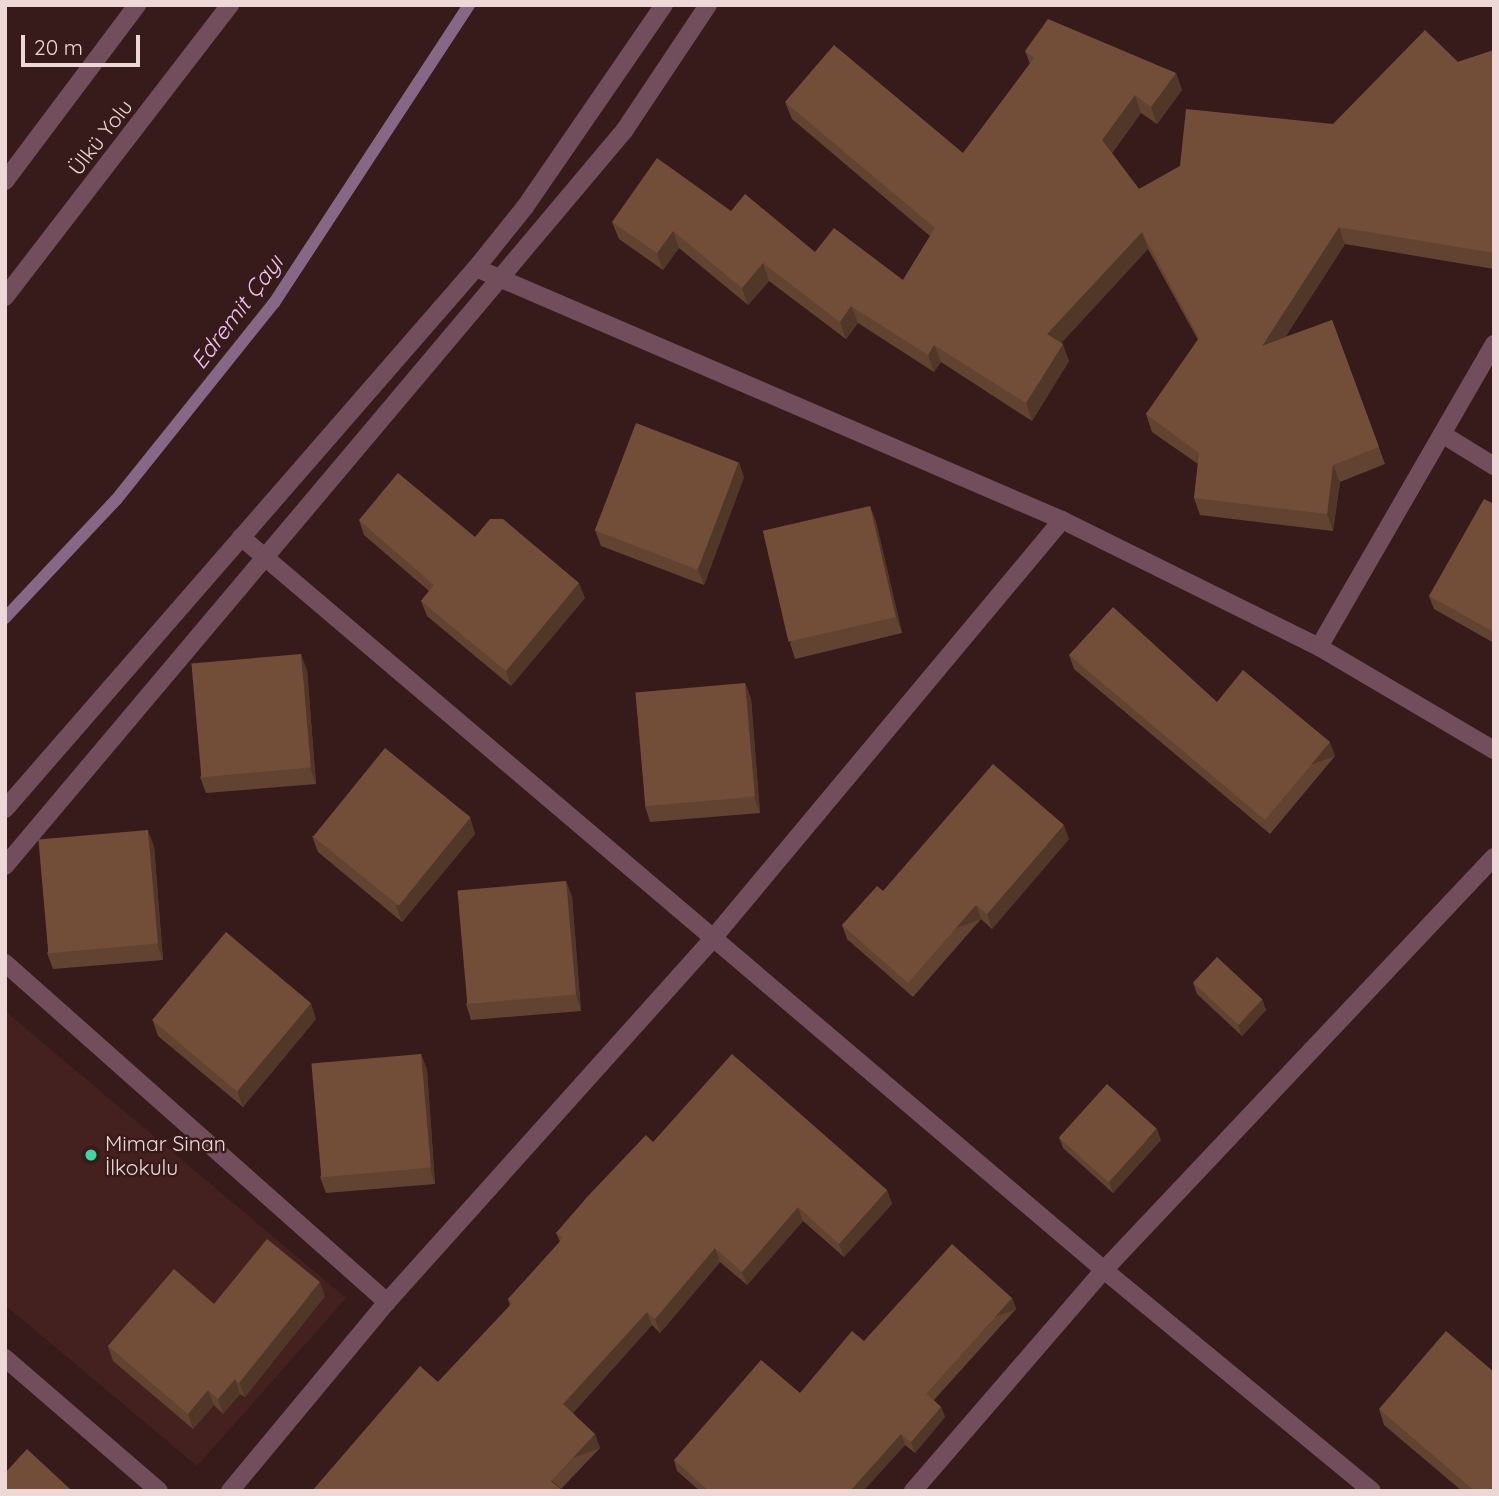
<!DOCTYPE html>
<html>
<head>
<meta charset="utf-8">
<style>
	body { margin:0 }
	#map { position:relative; width:1499px; height:1496px; overflow:hidden; background:#371b1a; font-family:Quicksand,sans-serif }
	div>[style] { position:absolute }
	[style*='--x'] { left:calc(var(--x)*1px); top:calc(var(--y)*1px); width:calc(var(--w)*1px); rotate:calc(var(--a)*1deg) }
	.built>* { inset:0; background:#44211f }
	.stream>* { height:12px; margin:-6px; padding:0 6px; transform-origin:6px; border-radius:6px; background:#866886 }
	.minor>* { height:18px; margin:-9px; padding:0 9px; transform-origin:9px; border-radius:9px; background:#724e5c }
	.wall>* { inset:0; background:#624331 }
	.shaded-wall>* { inset:0; background:#503728; transform-origin:0 0 }
	.building>* { inset:0; background:#724e39; transform-origin:0 0 }
	.dots>* { width:19px; height:19px; translate:-50% -50%; box-sizing:border-box; border:4px solid #371b1a; border-radius:50% }
	span { translate:-50% -50%; white-space:nowrap; text-align:center; line-height:1.15; -webkit-text-stroke:5px #371b1a; paint-order:stroke }
	.street-label { font-size:21px; color:#edd8d7 }
	.poi-label { font-size:21px; color:#edd8d7 }
	.left { translate:0 -50%; text-align:left }
	.water-label { font-size:23px; color:#f4c1f5; font-style:italic }
	.frame { position:absolute; inset:0; border:7px solid #edd8d7; pointer-events:none }
	.scale { position:absolute; left:21px; top:35px; width:119px; height:32px; box-sizing:border-box; border:4px solid #edd8d7; border-top:0; padding-left:9px; font-size:21px; line-height:24px; white-space:nowrap; color:#edd8d7; -webkit-text-stroke:5px #371b1a; paint-order:stroke }
</style>
</head>
<body>
<div id="map">
	<div class="built">
		<div style="clip-path:polygon(5px 1011px,346px 1298px,197px 1466px,5px 1305px)"></div>
	</div>
	<div class="stream">
		<div style="--x:5;--y:618;--w:162;--a:-46.8"></div>
		<div style="--x:116;--y:500;--w:253;--a:-51.3"></div>
		<div style="--x:274;--y:303;--w:356;--a:-56.8"></div>
	</div>
	<div class="minor">
		<div style="--x:5;--y:181;--w:220;--a:-53.1"></div>
		<div style="--x:476;--y:268;--w:638;--a:23.27"></div>
		<div style="--x:1062;--y:520;--w:287;--a:26.3"></div>
		<div style="--x:1319;--y:647;--w:203;--a:30.5"></div>
		<div style="--x:5;--y:297;--w:369;--a:-52.4"></div>
		<div style="--x:1442;--y:434;--w:61;--a:31.6"></div>
		<div style="--x:241;--y:537;--w:1132;--a:40.34"></div>
		<div style="--x:1104;--y:1270;--w:347;--a:39.5"></div>
		<div style="--x:1319;--y:647;--w:350;--a:-60"></div>
		<div style="--x:5;--y:809;--w:717;--a:-48.96"></div>
		<div style="--x:476;--y:268;--w:78;--a:-51.2"></div>
		<div style="--x:525;--y:207;--w:245;--a:-55.5"></div>
		<div style="--x:5;--y:866;--w:961;--a:-49.9"></div>
		<div style="--x:624;--y:131;--w:151;--a:-56.3"></div>
		<div style="--x:5;--y:963;--w:511;--a:41.59"></div>
		<div style="--x:5;--y:1358;--w:203;--a:40.8"></div>
		<div style="--x:230;--y:1491;--w:246;--a:-50.3"></div>
		<div style="--x:387;--y:1302;--w:490;--a:-48.1"></div>
		<div style="--x:714;--y:937;--w:543;--a:-50.15"></div>
		<div style="--x:913;--y:1491;--w:292;--a:-49.2"></div>
		<div style="--x:1104;--y:1270;--w:568;--a:-46.64"></div>
	</div>
	<div class="wall">
		<div style="clip-path:polygon(1494px 50px,1494px 269px,1345px 244px,1285px 337px,1332px 320px,1385px 464px,1340px 482px,1333px 531px,1200px 515px,1194px 498px,1198px 464px,1152px 432px,1146px 414px,1198px 340px,1148px 249px,1061px 343px,1069px 361px,1032px 421px,941px 362px,934px 372px,858px 323px,846px 339px,769px 281px,748px 305px,679px 248px,663px 270px,619px 239px,612px 222px,731px 211px,815px 252px,903px 280px,930px 236px,792px 119px,785px 102px,963px 153px,1030px 64px,1025px 51px,1176px 73px,1182px 90px,1157px 124px,1141px 113px,1112px 153px,1139px 189px,1333px 124px,1458px 62px)"></div>
		<div style="clip-path:polygon(744px 477px,704px 585px,601px 546px,595px 530px)"></div>
		<div style="clip-path:polygon(1494px 504px,1494px 643px,1434px 609px,1429px 596px)"></div>
		<div style="clip-path:polygon(870px 506px,876px 522px,902px 633px,795px 659px,790px 643px)"></div>
		<div style="clip-path:polygon(359px 520px,475px 537px,585px 598px,511px 686px,427px 616px,421px 601px,429px 591px,364px 535px)"></div>
		<div style="clip-path:polygon(1069px 655px,1217px 702px,1335px 756px,1270px 834px,1074px 669px)"></div>
		<div style="clip-path:polygon(307px 670px,316px 784px,206px 793px,200px 777px)"></div>
		<div style="clip-path:polygon(745px 683px,751px 699px,760px 813px,650px 822px,645px 806px)"></div>
		<div style="clip-path:polygon(470px 818px,475px 834px,402px 922px,318px 852px,312px 836px)"></div>
		<div style="clip-path:polygon(1069px 839px,992px 929px,981px 919px,913px 997px,847px 939px,842px 925px,883px 891px)"></div>
		<div style="clip-path:polygon(154px 846px,163px 960px,53px 969px,47px 953px)"></div>
		<div style="clip-path:polygon(566px 881px,572px 897px,581px 1011px,471px 1020px,466px 1004px)"></div>
		<div style="clip-path:polygon(1193px 983px,1262px 999px,1266px 1010px,1242px 1036px,1197px 994px)"></div>
		<div style="clip-path:polygon(316px 1019px,243px 1107px,158px 1036px,153px 1021px)"></div>
		<div style="clip-path:polygon(421px 1054px,427px 1070px,435px 1184px,326px 1193px,320px 1177px)"></div>
		<div style="clip-path:polygon(1059px 1137px,1161px 1140px,1113px 1193px,1063px 1148px)"></div>
		<div style="clip-path:polygon(653px 1142px,887px 1190px,892px 1204px,844px 1257px,803px 1221px,747px 1285px,720px 1262px,660px 1333px,652px 1325px,573px 1413px,600px 1448px,561px 1489px,438px 1382px,510px 1306px,508px 1299px,560px 1242px,556px 1233px)"></div>
		<div style="clip-path:polygon(325px 1296px,245px 1397px,240px 1394px,223px 1414px,214px 1405px,193px 1429px,113px 1361px,108px 1346px,214px 1304px)"></div>
		<div style="clip-path:polygon(1012px 1298px,1016px 1309px,934px 1400px,941px 1407px,945px 1417px,915px 1453px,905px 1445px,863px 1491px,700px 1491px,677px 1471px,674px 1460px,800px 1393px,864px 1341px)"></div>
		<div style="clip-path:polygon(1379px 1409px,1494px 1491px,1462px 1491px,1384px 1425px)"></div>
	</div>
	<div class="shaded-wall">
		<div style="clip-path:polygon(1176px 73px,1182px 90px,1157px 124px,1151px 107px)"></div>
		<div style="clip-path:polygon(1135px 95px,1141px 113px,1108px 157px,1102px 140px)"></div>
		<div style="clip-path:polygon(1339px 227px,1345px 244px,1269px 363px,1262px 346px)"></div>
		<div style="clip-path:polygon(673px 231px,679px 248px,663px 270px,657px 253px)"></div>
		<div style="clip-path:polygon(1142px 232px,1148px 249px,1054px 351px,1047px 334px)"></div>
		<div style="clip-path:polygon(763px 263px,769px 281px,748px 305px,742px 288px)"></div>
		<div style="clip-path:polygon(851px 306px,858px 323px,846px 339px,840px 322px)"></div>
		<div style="clip-path:polygon(1063px 344px,1069px 361px,1032px 421px,1026px 403px)"></div>
		<div style="clip-path:polygon(934px 345px,941px 362px,934px 372px,928px 355px)"></div>
		<div style="clip-path:polygon(739px 462px,744px 477px,704px 585px,698px 569px)"></div>
		<div style="clip-path:polygon(1333px 465px,1340px 482px,1333px 531px,1327px 514px)"></div>
		<div style="clip-path:polygon(870px 506px,876px 522px,902px 633px,896px 617px)"></div>
		<div style="clip-path:polygon(579px 583px,585px 598px,511px 686px,506px 671px)"></div>
		<div style="clip-path:polygon(301px 654px,307px 670px,316px 784px,310px 768px)"></div>
		<div style="clip-path:polygon(745px 683px,751px 699px,760px 813px,754px 797px)"></div>
		<div style="left:1330px;top:742px;width:15px;height:102px;rotate:70deg"></div>
		<div style="clip-path:polygon(470px 818px,475px 834px,402px 922px,396px 906px)"></div>
		<div style="clip-path:polygon(1064px 825px,1069px 839px,992px 929px,987px 914px)"></div>
		<div style="clip-path:polygon(148px 830px,154px 846px,163px 960px,157px 944px)"></div>
		<div style="clip-path:polygon(566px 881px,572px 897px,581px 1011px,576px 995px)"></div>
		<div style="left:976px;top:905px;width:15px;height:103px;rotate:70deg"></div>
		<div style="clip-path:polygon(1262px 999px,1266px 1010px,1242px 1036px,1238px 1025px)"></div>
		<div style="clip-path:polygon(311px 1003px,316px 1019px,243px 1107px,237px 1091px)"></div>
		<div style="clip-path:polygon(421px 1054px,427px 1070px,435px 1184px,430px 1168px)"></div>
		<div style="clip-path:polygon(1157px 1129px,1161px 1140px,1113px 1193px,1109px 1182px)"></div>
		<div style="clip-path:polygon(887px 1190px,892px 1204px,844px 1257px,839px 1244px)"></div>
		<div style="clip-path:polygon(798px 1207px,803px 1221px,747px 1285px,742px 1272px)"></div>
		<div style="clip-path:polygon(715px 1248px,720px 1262px,660px 1333px,655px 1319px)"></div>
		<div style="clip-path:polygon(320px 1282px,325px 1296px,245px 1397px,239px 1383px)"></div>
		<div style="left:1012px;top:1298px;width:12px;height:129px;rotate:70deg"></div>
		<div style="clip-path:polygon(647px 1312px,652px 1325px,568px 1418px,563px 1404px)"></div>
		<div style="clip-path:polygon(235px 1379px,240px 1394px,223px 1414px,218px 1399px)"></div>
		<div style="clip-path:polygon(208px 1390px,214px 1405px,193px 1429px,188px 1414px)"></div>
		<div style="clip-path:polygon(941px 1407px,945px 1417px,915px 1453px,911px 1442px)"></div>
		<div style="left:595px;top:1434px;width:15px;height:64px;rotate:70deg"></div>
		<div style="clip-path:polygon(901px 1434px,905px 1445px,863px 1491px,850px 1491px)"></div>
	</div>
	<div class="building">
		<div style="clip-path:polygon(1048px 19px,1176px 73px,1151px 107px,1135px 95px,1102px 140px,1139px 189px,1180px 166px,1186px 109px,1333px 124px,1425px 30px,1458px 62px,1494px 50px,1494px 253px,1339px 227px,1262px 346px,1332px 320px,1379px 447px,1333px 465px,1327px 514px,1194px 498px,1199px 453px,1146px 414px,1199px 338px,1142px 232px,1047px 334px,1063px 344px,1026px 403px,934px 345px,928px 355px,851px 306px,840px 322px,763px 263px,742px 288px,673px 231px,657px 253px,612px 222px,657px 158px,731px 211px,745px 194px,815px 252px,834px 228px,903px 280px,935px 228px,785px 102px,834px 45px,963px 153px,1034px 58px,1025px 51px)"></div>
		<div style="left:636px;top:423px;width:110px;height:115px;rotate:21deg"></div>
		<div style="clip-path:polygon(398px 473px,475px 537px,490px 519px,503px 519px,579px 583px,506px 671px,421px 601px,434px 585px,359px 520px)"></div>
		<div style="clip-path:polygon(1484px 499px,1494px 504px,1494px 632px,1429px 596px)"></div>
		<div style="left:870px;top:506px;width:114px;height:110px;rotate:77deg"></div>
		<div style="clip-path:polygon(1113px 607px,1217px 702px,1243px 670px,1330px 742px,1265px 820px,1069px 655px)"></div>
		<div style="left:301px;top:654px;width:114px;height:110px;rotate:85deg"></div>
		<div style="left:745px;top:683px;width:114px;height:110px;rotate:85deg"></div>
		<div style="left:385px;top:748px;width:110px;height:114px;rotate:39deg"></div>
		<div style="clip-path:polygon(993px 764px,1064px 825px,987px 914px,976px 905px,908px 983px,842px 925px,877px 886px,883px 891px)"></div>
		<div style="left:148px;top:830px;width:114px;height:110px;rotate:85deg"></div>
		<div style="left:566px;top:881px;width:114px;height:109px;rotate:85deg"></div>
		<div style="left:226px;top:932px;width:111px;height:115px;rotate:40deg"></div>
		<div style="left:1217px;top:957px;width:62px;height:35px;rotate:43deg"></div>
		<div style="left:421px;top:1054px;width:114px;height:110px;rotate:85deg"></div>
		<div style="clip-path:polygon(732px 1054px,887px 1190px,839px 1244px,798px 1207px,742px 1272px,715px 1248px,655px 1319px,647px 1312px,563px 1404px,595px 1434px,551px 1481px,563px 1491px,312px 1491px,420px 1366px,438px 1382px,512px 1303px,508px 1299px,563px 1238px,556px 1233px,588px 1196px,646px 1135px,653px 1142px)"></div>
		<div style="left:1107px;top:1084px;width:67px;height:72px;rotate:42deg"></div>
		<div style="clip-path:polygon(267px 1239px,320px 1282px,239px 1383px,235px 1379px,218px 1399px,208px 1390px,188px 1414px,108px 1346px,174px 1269px,214px 1304px)"></div>
		<div style="clip-path:polygon(952px 1244px,1012px 1298px,926px 1394px,941px 1407px,911px 1442px,901px 1434px,850px 1491px,709px 1491px,674px 1460px,761px 1360px,800px 1393px,852px 1331px,864px 1341px)"></div>
		<div style="clip-path:polygon(1446px 1331px,1494px 1372px,1494px 1491px,1475px 1491px,1379px 1409px)"></div>
		<div style="clip-path:polygon(27px 1449px,70px 1489px,68px 1491px,5px 1491px,5px 1473px)"></div>
	</div>
	<div class="dots">
		<div style="left:91px;top:1155px;background:#3ed4a3"></div>
	</div>
	<div class="street-label">
		<span style="left:100px;top:137px;rotate:-52deg">Ülkü Yolu</span>
	</div>
	<div class="poi-label">
		<span class="left" style="left:105px;top:1155px">Mimar Sinan<br>İlkokulu</span>
	</div>
	<div class="water-label">
		<span style="left:237px;top:312px;rotate:-53deg">Edremit Çayı</span>
	</div>
	<div class="frame"></div>
	<div class="scale">20 m</div>
</div>
</body>
</html>
